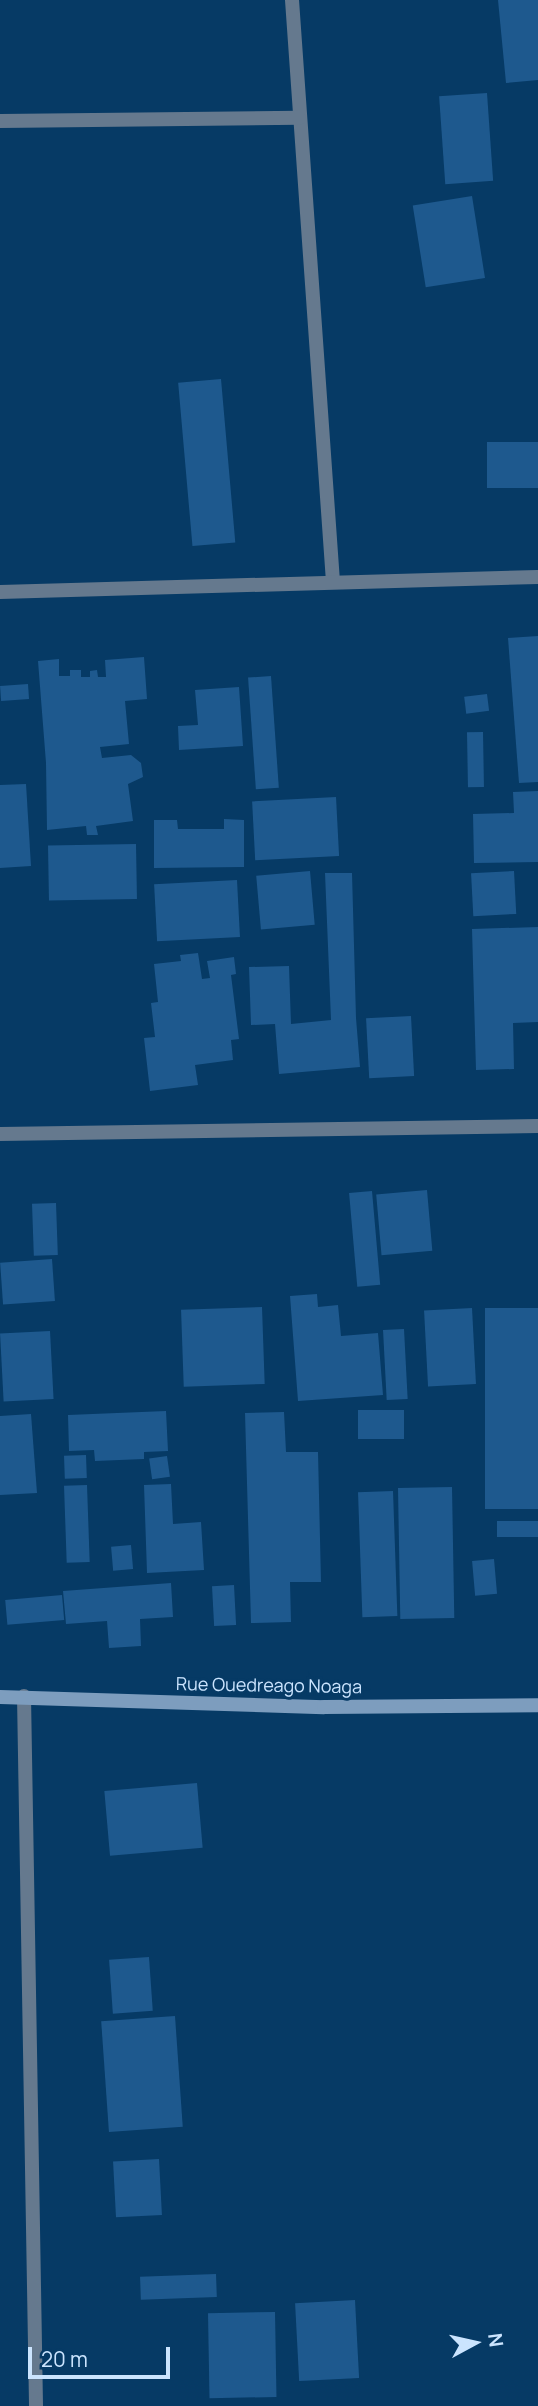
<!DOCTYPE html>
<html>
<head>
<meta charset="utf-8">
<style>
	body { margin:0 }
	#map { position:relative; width:538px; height:2406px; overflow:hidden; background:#063a65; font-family:Manrope,sans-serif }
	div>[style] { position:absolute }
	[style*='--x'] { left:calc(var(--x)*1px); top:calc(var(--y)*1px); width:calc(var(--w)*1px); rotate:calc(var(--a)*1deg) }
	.building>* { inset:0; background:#1e598e; transform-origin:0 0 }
	.street>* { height:14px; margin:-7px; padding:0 7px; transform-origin:7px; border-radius:7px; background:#65798e }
	.secondary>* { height:14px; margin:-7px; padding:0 7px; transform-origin:7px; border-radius:7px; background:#7d9dbe }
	span { translate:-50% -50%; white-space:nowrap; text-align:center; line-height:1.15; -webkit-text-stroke:6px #063a65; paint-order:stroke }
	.street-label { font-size:18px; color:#cbe4fe }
	.north { position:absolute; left:440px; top:2308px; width:70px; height:70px; -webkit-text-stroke:5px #063a65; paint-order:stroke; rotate:82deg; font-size:19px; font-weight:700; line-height:28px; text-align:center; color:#cbe4fe }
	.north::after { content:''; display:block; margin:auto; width:24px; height:32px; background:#cbe4fe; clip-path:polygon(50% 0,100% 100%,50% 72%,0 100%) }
	.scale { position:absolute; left:28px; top:2347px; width:142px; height:32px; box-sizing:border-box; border:4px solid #cbe4fe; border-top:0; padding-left:9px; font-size:21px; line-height:24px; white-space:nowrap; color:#cbe4fe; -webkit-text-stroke:5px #063a65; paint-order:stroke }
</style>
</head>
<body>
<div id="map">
	<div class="building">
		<div style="clip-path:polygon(498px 0,538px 0,538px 80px,506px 83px)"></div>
		<div style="left:487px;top:93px;width:88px;height:48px;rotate:86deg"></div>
		<div style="left:472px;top:196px;width:83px;height:60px;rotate:81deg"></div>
		<div style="left:221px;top:379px;width:164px;height:43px;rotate:85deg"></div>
		<div style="left:538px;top:442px;width:46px;height:51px;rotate:90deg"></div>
		<div style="clip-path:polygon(538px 636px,538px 782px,519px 783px,508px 638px)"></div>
		<div style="clip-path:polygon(144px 657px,147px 699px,125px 701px,129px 744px,100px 747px,102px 758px,131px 755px,141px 763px,143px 777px,128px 784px,133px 821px,96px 826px,98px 835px,87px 835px,86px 826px,47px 830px,46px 763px,38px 661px,59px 659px,59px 676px,70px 676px,70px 670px,81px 670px,81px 677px,90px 677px,90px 671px,97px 670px,98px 677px,106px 677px,105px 660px)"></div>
		<div style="left:271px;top:676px;width:112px;height:23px;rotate:86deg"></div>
		<div style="left:28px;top:684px;width:15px;height:28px;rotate:86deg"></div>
		<div style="clip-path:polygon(239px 687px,243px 746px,179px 750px,178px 726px,198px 725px,195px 690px)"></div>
		<div style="left:487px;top:694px;width:17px;height:23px;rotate:83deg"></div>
		<div style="left:483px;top:732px;width:55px;height:16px;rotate:89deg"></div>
		<div style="clip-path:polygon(26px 784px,31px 866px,0 868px,0 785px)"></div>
		<div style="clip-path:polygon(538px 791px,538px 862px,474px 863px,473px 814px,514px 813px,513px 792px)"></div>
		<div style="left:336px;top:797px;width:59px;height:84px;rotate:87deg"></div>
		<div style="clip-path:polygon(224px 819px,244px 820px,244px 867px,154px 868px,154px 820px,177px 820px,178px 829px,224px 829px)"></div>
		<div style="left:136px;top:844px;width:55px;height:88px;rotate:89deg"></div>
		<div style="left:310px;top:871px;width:54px;height:54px;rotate:85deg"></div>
		<div style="left:514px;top:871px;width:43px;height:43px;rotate:87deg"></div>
		<div style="clip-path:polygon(325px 873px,352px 873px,356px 1018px,360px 1067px,279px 1074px,275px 1024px,251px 1025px,249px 967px,289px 966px,291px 1024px,331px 1020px)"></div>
		<div style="left:237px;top:880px;width:57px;height:83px;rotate:87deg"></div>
		<div style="clip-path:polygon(538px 927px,538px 1022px,513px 1023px,514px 1069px,476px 1070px,472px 929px)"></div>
		<div style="clip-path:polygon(198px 953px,202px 979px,210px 978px,207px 961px,234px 957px,236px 974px,231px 975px,239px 1039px,231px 1040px,233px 1060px,195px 1065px,198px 1085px,150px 1091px,144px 1038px,155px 1037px,151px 1003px,158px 1002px,154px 964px,181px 961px,180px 955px)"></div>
		<div style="left:411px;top:1016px;width:60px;height:45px;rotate:87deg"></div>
		<div style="left:427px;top:1190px;width:61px;height:51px;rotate:85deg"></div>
		<div style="left:372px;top:1191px;width:94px;height:23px;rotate:85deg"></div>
		<div style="left:56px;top:1203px;width:52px;height:24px;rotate:88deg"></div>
		<div style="left:52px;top:1259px;width:42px;height:52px;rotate:86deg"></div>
		<div style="clip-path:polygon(317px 1294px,318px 1307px,338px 1305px,341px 1336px,378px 1333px,383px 1395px,298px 1401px,290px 1296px)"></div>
		<div style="left:262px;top:1307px;width:77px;height:81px;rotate:88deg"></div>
		<div style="left:472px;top:1308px;width:76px;height:48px;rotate:87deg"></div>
		<div style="left:485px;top:1308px;width:53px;height:201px"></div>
		<div style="left:404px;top:1329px;width:70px;height:21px;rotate:87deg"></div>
		<div style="left:50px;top:1331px;width:68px;height:50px;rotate:87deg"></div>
		<div style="left:404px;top:1410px;width:29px;height:46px;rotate:90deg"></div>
		<div style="clip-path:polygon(166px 1411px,168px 1451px,144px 1452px,144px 1459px,95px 1461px,94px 1450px,69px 1451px,68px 1415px)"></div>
		<div style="clip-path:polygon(284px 1412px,286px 1452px,318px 1452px,321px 1582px,290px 1582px,291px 1622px,251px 1623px,245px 1413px)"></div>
		<div style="clip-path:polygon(31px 1414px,37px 1493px,0 1495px,0 1416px)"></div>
		<div style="left:86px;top:1455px;width:23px;height:22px;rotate:88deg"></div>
		<div style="left:167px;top:1456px;width:21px;height:18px;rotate:82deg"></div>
		<div style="clip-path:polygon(171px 1484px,173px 1524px,201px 1522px,204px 1570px,147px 1573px,144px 1485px)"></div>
		<div style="left:87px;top:1485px;width:77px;height:23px;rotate:88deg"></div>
		<div style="left:452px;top:1487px;width:131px;height:54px;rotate:89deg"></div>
		<div style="left:393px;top:1491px;width:125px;height:35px;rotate:88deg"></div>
		<div style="left:538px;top:1521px;width:16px;height:41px;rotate:90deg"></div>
		<div style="left:131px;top:1545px;width:24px;height:20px;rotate:85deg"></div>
		<div style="left:494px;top:1559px;width:35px;height:22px;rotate:85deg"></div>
		<div style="clip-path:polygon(171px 1583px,173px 1617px,140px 1619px,141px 1646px,109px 1648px,107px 1621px,66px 1624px,63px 1591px)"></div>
		<div style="left:234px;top:1585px;width:40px;height:22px;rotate:87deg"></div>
		<div style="left:62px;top:1595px;width:25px;height:57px;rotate:85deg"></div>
		<div style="left:197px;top:1783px;width:65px;height:93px;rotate:85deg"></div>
		<div style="left:149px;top:1957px;width:54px;height:40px;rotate:86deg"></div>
		<div style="left:175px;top:2016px;width:111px;height:74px;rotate:86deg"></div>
		<div style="left:159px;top:2159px;width:56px;height:46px;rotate:87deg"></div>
		<div style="left:216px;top:2274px;width:23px;height:76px;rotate:88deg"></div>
		<div style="left:355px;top:2300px;width:78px;height:60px;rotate:87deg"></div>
		<div style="left:275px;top:2312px;width:85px;height:67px;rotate:89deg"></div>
	</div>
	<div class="street">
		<div style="--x:292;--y:0;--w:583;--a:85.97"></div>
		<div style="--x:0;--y:121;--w:299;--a:-0.6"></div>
		<div style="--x:0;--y:592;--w:538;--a:-1.6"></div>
		<div style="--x:0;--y:1134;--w:538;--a:-0.85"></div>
		<div style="--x:24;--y:1696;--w:710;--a:89.03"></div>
	</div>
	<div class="secondary">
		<div style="--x:0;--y:1697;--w:324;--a:1.8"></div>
		<div style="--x:324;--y:1707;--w:214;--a:-0.5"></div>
	</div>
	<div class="street-label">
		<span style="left:269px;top:1685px;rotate:1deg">Rue Ouedreago Noaga</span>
	</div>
	<div class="north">N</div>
	<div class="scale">20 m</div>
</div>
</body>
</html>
